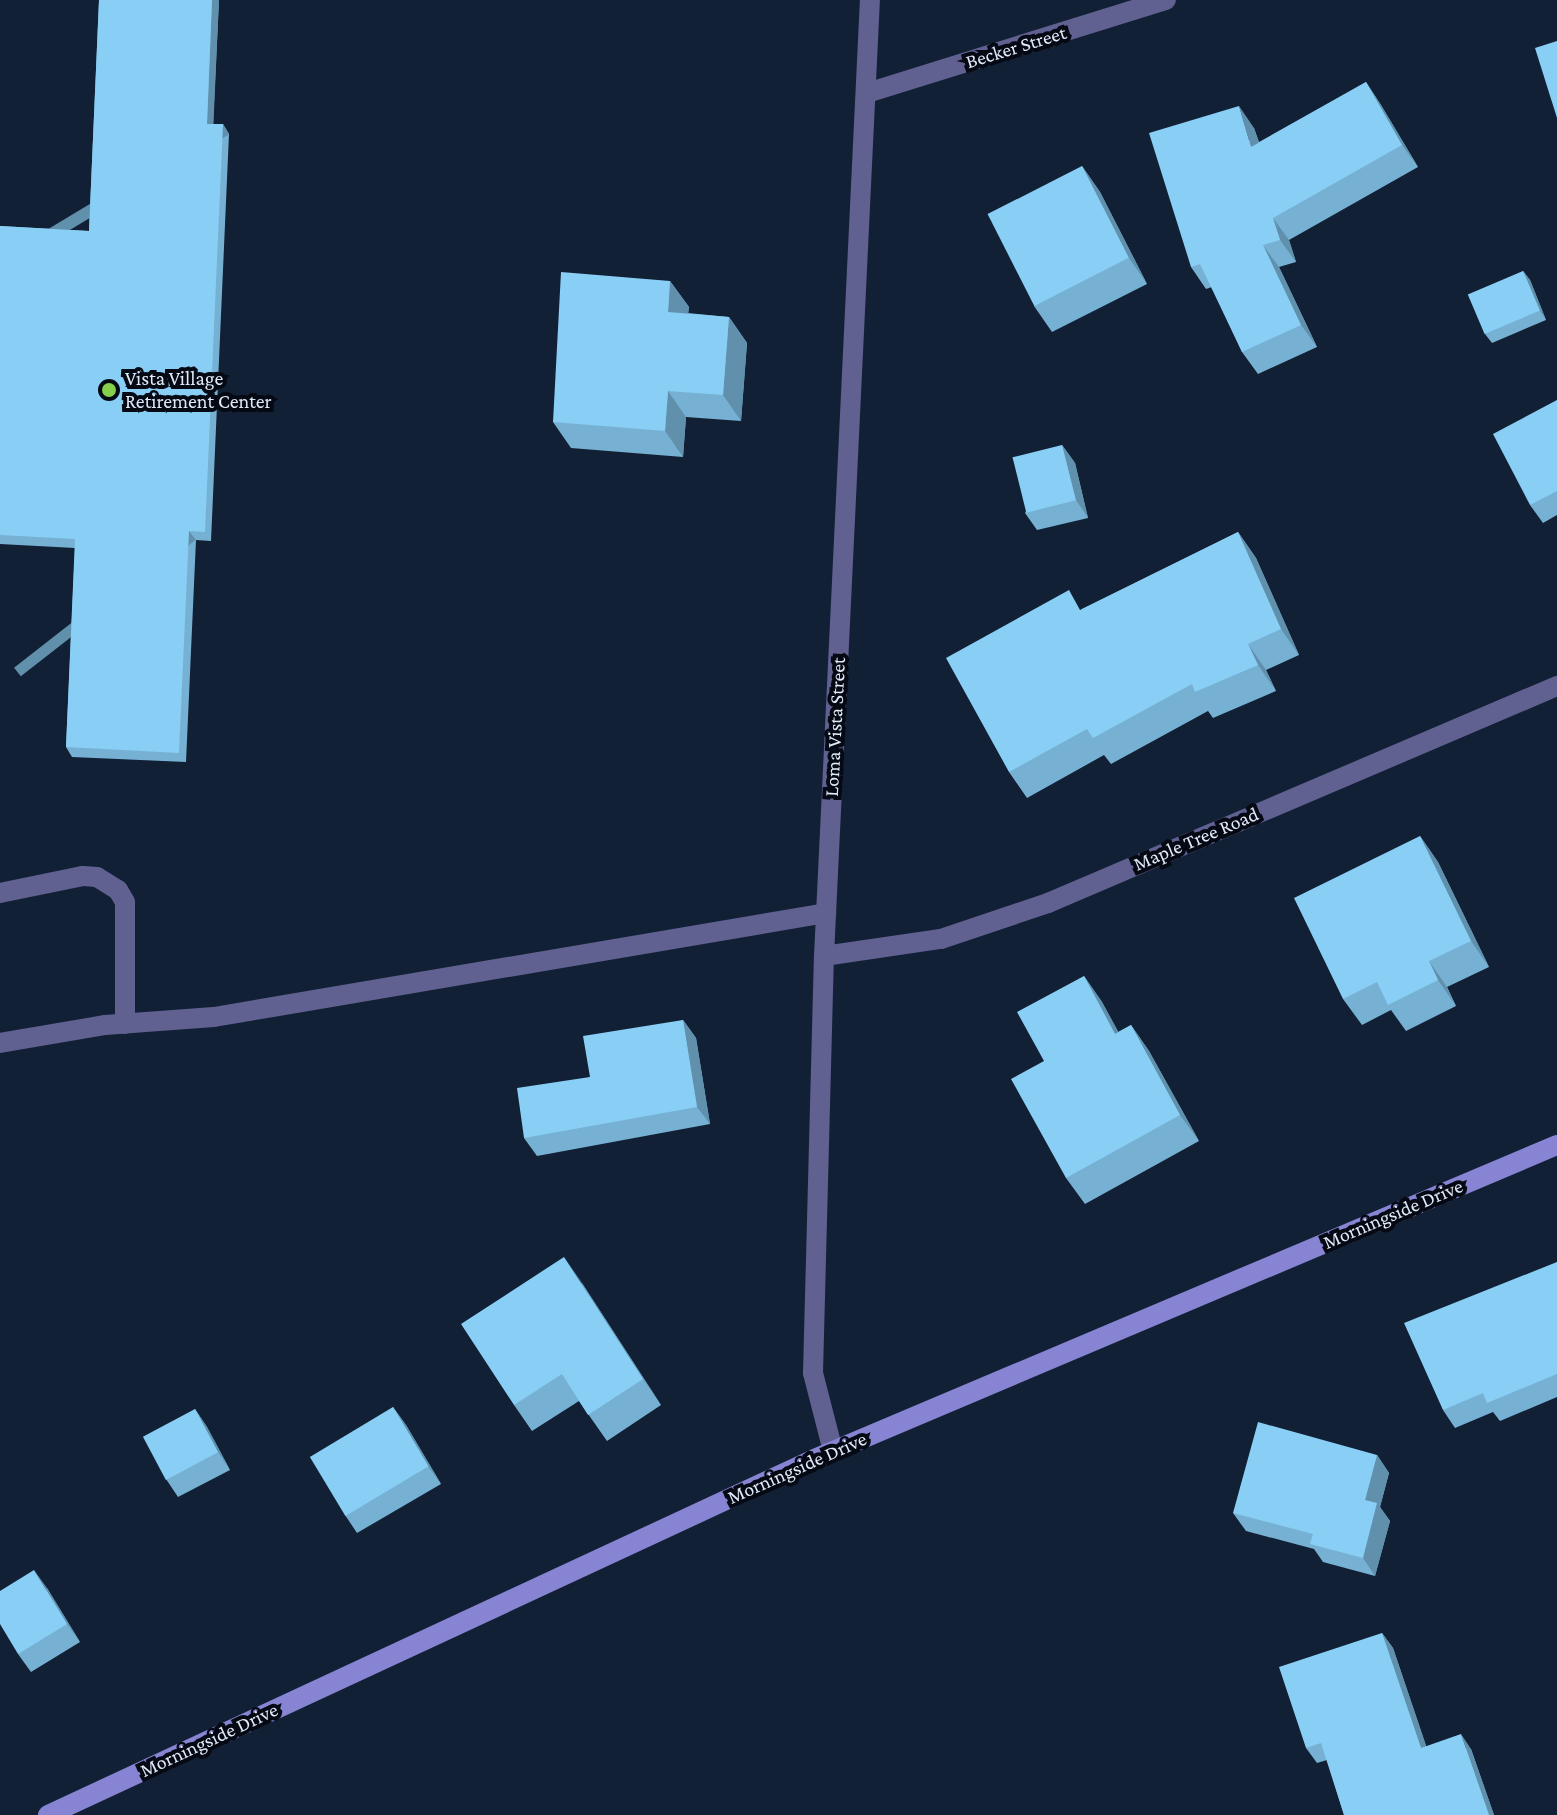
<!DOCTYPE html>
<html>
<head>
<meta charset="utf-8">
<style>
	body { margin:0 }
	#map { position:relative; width:1557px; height:1815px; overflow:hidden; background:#122035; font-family:"Crimson Pro",serif }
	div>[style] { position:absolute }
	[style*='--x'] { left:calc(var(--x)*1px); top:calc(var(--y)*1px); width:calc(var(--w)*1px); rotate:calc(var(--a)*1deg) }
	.lane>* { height:20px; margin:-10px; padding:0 10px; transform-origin:10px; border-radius:10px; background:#606091 }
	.street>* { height:20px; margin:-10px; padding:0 10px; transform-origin:10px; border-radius:10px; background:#606091 }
	.secondary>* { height:20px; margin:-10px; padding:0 10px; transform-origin:10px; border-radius:10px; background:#8684d3 }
	.wall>* { inset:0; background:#76b1d3 }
	.shaded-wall>* { inset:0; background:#6090ac; transform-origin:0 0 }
	.building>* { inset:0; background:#89cef5; transform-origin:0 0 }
	.dots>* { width:22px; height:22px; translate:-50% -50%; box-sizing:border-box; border:4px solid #050913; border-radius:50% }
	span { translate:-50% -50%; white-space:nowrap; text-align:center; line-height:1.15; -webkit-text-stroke:8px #050913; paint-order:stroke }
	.street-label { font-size:20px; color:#e0eaf8 }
	.poi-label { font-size:20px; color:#e0eaf8 }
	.left { translate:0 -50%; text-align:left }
</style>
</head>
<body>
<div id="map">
	<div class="lane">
		<div style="--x:0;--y:893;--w:85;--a:-11.6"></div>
		<div style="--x:83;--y:876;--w:14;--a:4"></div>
		<div style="--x:97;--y:877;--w:25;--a:32"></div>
		<div style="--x:118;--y:890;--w:14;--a:60"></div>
		<div style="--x:125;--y:902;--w:122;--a:90"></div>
		<div style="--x:0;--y:1043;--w:107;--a:-9.7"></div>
		<div style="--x:105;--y:1025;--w:109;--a:-4.2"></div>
		<div style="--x:214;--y:1017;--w:621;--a:-9.64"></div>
	</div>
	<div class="street">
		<div style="--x:867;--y:93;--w:313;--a:-17.3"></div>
		<div style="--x:824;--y:956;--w:118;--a:-8.3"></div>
		<div style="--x:941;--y:939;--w:113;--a:-18.6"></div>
		<div style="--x:1048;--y:903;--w:553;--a:-23.09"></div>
		<div style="--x:833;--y:1451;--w:81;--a:-104.4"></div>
		<div style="--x:813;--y:1373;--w:417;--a:-88.5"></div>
		<div style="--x:824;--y:956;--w:957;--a:-87.25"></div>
	</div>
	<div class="secondary">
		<div style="--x:48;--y:1815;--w:842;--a:-24.92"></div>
		<div style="--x:812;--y:1460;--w:809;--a:-22.92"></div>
	</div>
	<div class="wall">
		<div style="clip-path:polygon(99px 0,219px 0,213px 124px,223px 124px,229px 134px,211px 541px,196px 540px,186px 762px,72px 757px,66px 747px,75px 548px,0 544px,0 226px,89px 231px)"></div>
		<div style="clip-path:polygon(1366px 82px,1381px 105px,1418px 167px,1289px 240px,1296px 262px,1279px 267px,1317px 347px,1258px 374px,1242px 352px,1212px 287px,1206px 289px,1191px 267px,1254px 128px,1259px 142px)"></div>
		<div style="clip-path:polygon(1082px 166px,1100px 192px,1147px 284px,1052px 332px,1034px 306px)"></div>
		<div style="clip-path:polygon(1523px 271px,1530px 280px,1546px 320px,1492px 343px,1485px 334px)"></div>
		<div style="clip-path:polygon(670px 281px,689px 307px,688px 313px,729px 317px,747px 343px,741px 421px,686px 417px,683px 457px,571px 448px,553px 422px)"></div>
		<div style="clip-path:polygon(1557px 400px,1557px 515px,1543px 523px,1530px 505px)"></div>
		<div style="clip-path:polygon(1062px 445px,1075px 463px,1088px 518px,1037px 530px,1025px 513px)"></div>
		<div style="clip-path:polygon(1238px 532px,1256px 558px,1299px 655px,1266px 670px,1276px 691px,1213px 718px,1208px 711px,1111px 764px,1104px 755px,1027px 798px,1009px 772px,1082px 609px)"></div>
		<div style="clip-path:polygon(1420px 836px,1438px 862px,1489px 967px,1447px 987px,1456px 1006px,1406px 1031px,1391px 1010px,1362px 1025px,1343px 999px)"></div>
		<div style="clip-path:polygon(1084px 976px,1102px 1002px,1118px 1032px,1131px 1025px,1149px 1051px,1199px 1141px,1085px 1204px,1066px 1178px,1044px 1061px)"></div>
		<div style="clip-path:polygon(683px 1020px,696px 1038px,710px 1124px,537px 1156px,524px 1138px,590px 1077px)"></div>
		<div style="clip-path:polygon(1557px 1262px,1557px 1397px,1500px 1421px,1493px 1412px,1455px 1428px,1443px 1410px)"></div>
		<div style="clip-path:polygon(582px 1283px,661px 1405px,607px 1441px,579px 1401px,532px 1431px,514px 1405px)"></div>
		<div style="clip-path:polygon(393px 1407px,406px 1425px,441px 1484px,357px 1533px,345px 1515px)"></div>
		<div style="clip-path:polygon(195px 1409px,207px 1427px,230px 1470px,178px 1497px,166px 1479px)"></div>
		<div style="clip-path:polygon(1377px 1455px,1389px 1473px,1380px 1507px,1390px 1521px,1375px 1576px,1323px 1562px,1314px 1549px,1246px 1531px,1233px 1513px)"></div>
		<div style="clip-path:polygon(47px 1588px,80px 1642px,31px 1672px,18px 1654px)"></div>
		<div style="clip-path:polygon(1382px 1633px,1393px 1648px,1426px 1746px,1471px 1749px,1494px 1815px,1344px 1815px,1327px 1760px,1317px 1763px,1306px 1748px)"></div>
	</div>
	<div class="shaded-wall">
		<div style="clip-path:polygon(212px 0,219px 0,213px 133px,207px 124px)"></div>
		<div style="clip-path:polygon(1366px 82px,1381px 105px,1418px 167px,1402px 145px)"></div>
		<div style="clip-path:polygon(1239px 106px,1254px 128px,1267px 169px,1251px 147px)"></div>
		<div style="left:223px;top:124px;width:12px;height:408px;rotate:59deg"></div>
		<div style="clip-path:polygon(1082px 166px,1100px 192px,1147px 284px,1129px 258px)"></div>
		<div style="clip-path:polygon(1273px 218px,1289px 240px,1296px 262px,1280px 240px)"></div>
		<div style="clip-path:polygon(1263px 245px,1279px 267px,1317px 347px,1301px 325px)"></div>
		<div style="clip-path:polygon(1523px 271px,1530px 280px,1546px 320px,1540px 311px)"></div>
		<div style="clip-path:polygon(670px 281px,689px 307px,686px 338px,668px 312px)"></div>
		<div style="clip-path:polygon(729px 317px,747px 343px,741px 421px,723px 395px)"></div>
		<div style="clip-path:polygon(668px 391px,686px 417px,683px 457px,665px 431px)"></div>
		<div style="clip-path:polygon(1062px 445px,1075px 463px,1088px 518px,1076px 500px)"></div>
		<div style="left:189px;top:531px;width:11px;height:222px;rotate:52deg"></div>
		<div style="clip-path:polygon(1238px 532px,1256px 558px,1299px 655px,1281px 629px)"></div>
		<div style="clip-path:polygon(1248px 644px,1266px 670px,1276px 691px,1258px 665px)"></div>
		<div style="clip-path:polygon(1420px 836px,1438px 862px,1489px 967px,1471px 941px)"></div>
		<div style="clip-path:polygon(1429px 961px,1447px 987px,1456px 1006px,1438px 980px)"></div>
		<div style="clip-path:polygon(1084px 976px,1102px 1002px,1134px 1060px,1115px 1034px)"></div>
		<div style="clip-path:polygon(683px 1020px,696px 1038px,710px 1124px,697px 1107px)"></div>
		<div style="clip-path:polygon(1131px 1025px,1149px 1051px,1199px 1141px,1180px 1115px)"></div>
		<div style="clip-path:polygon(564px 1257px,582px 1283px,661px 1405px,643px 1379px)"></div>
		<div style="clip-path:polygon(393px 1407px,406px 1425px,441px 1484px,428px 1466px)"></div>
		<div style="clip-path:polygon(195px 1409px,207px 1427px,230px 1470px,218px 1452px)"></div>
		<div style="clip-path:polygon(1377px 1455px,1389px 1473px,1380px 1507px,1390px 1521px,1375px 1576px,1363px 1558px,1365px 1500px)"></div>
		<div style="clip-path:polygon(34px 1570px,47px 1588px,80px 1642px,67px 1624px)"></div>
		<div style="clip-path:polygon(1382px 1633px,1393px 1648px,1432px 1763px,1421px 1748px)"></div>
		<div style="clip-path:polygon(1461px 1734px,1471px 1749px,1494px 1815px,1489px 1815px)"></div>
	</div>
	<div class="building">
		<div style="clip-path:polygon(99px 0,212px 0,207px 124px,223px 124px,205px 532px,189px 531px,179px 753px,66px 747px,75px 539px,0 535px,0 226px,89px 231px)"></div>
		<div style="clip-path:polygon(1557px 41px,1557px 118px,1535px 48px)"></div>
		<div style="clip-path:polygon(1366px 82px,1402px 145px,1273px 218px,1280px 240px,1263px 245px,1301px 325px,1242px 352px,1200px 264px,1191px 267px,1149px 133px,1239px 106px,1251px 147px)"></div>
		<div style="left:1082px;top:166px;width:103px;height:106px;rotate:63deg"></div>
		<div style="left:1523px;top:271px;width:43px;height:60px;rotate:67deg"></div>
		<div style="clip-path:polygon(561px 272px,670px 281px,668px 312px,729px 317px,723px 395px,668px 391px,665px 431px,553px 422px)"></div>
		<div style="clip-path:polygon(1557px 400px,1557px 491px,1530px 505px,1493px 434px)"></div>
		<div style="left:1062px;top:445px;width:57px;height:51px;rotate:76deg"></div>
		<div style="clip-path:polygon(1238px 532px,1281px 629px,1248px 644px,1258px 665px,1195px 692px,1192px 684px,1093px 738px,1087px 729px,1009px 772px,946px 658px,1069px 590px,1080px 610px)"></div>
		<div style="clip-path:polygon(1420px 836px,1471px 941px,1429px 961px,1438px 980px,1388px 1005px,1377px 982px,1343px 999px,1294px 898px)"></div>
		<div style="clip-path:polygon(1084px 976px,1115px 1034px,1131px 1025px,1180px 1115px,1066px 1178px,1011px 1079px,1044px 1061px,1017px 1012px)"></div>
		<div style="clip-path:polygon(683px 1020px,697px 1107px,524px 1138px,517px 1088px,590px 1077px,583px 1036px)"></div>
		<div style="clip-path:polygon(564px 1257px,643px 1379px,588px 1415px,562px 1374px,514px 1405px,461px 1324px)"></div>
		<div style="clip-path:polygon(1557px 1262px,1557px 1374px,1487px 1403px,1483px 1393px,1443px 1410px,1404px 1323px)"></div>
		<div style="left:393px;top:1407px;width:69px;height:97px;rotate:59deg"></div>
		<div style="left:195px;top:1409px;width:49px;height:59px;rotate:62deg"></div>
		<div style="clip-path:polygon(1258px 1422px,1377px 1455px,1365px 1500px,1377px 1503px,1363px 1558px,1310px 1544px,1313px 1534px,1233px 1513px)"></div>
		<div style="clip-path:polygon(34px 1570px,67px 1624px,18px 1654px,0 1624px,0 1591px)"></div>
		<div style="clip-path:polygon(1382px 1633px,1421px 1748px,1461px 1734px,1489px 1815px,1344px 1815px,1321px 1743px,1306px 1748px,1279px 1667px)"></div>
	</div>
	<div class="dots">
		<div style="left:109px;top:390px;background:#86cf4c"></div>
	</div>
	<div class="street-label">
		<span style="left:1016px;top:47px;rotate:-17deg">Becker Street</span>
		<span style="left:835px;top:727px;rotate:-87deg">Loma Vista Street</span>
		<span style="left:1196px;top:839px;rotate:-23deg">Maple Tree Road</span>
		<span style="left:1393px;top:1214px;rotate:-23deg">Morningside Drive</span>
		<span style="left:797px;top:1468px;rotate:-24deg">Morningside Drive</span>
		<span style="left:209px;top:1740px;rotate:-25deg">Morningside Drive</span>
	</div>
	<div class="poi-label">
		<span class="left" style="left:125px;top:390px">Vista Village<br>Retirement Center</span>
	</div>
</div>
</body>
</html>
